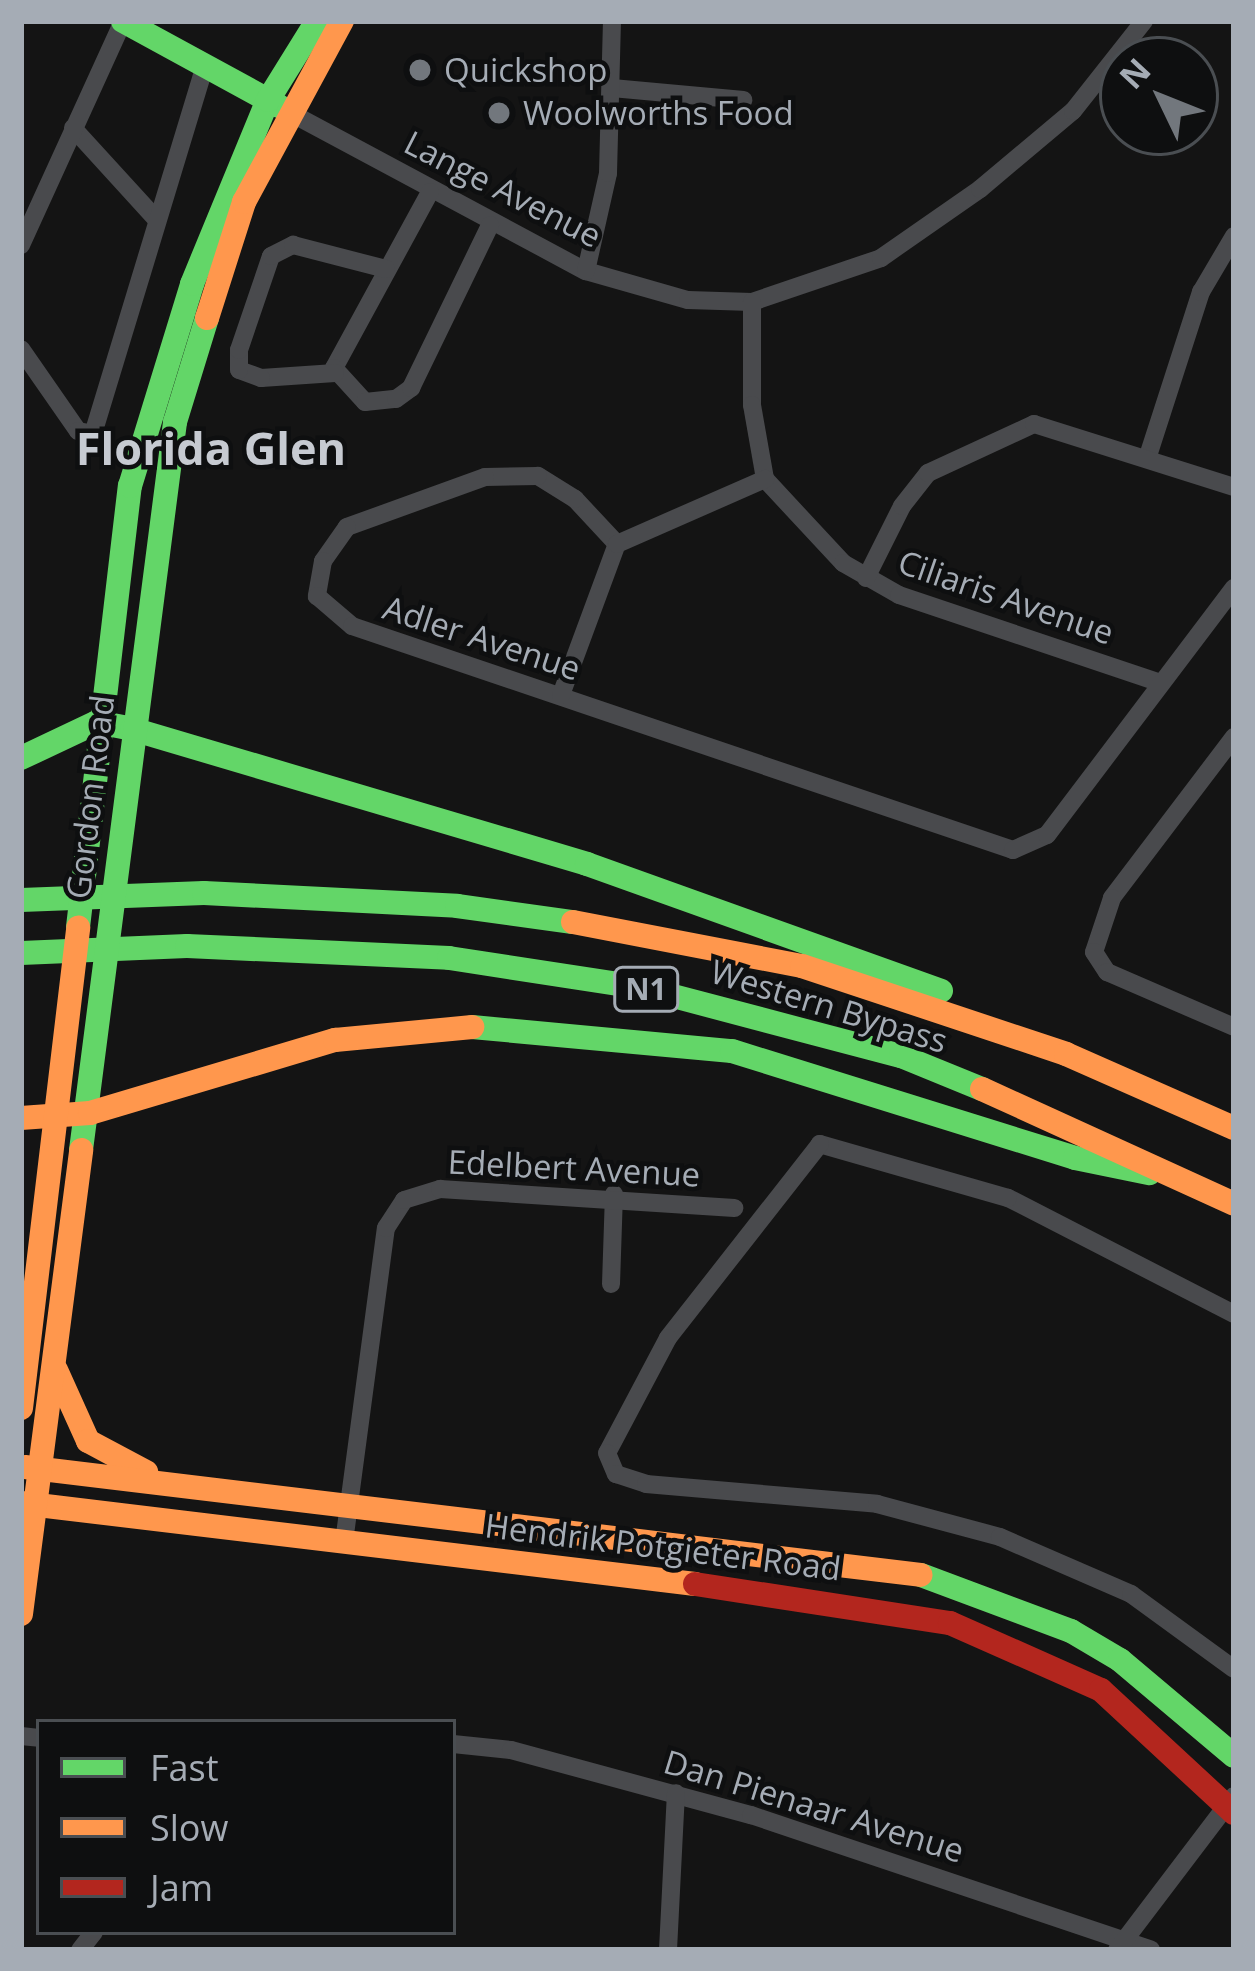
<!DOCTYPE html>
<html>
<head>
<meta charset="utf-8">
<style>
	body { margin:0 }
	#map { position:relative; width:1255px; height:1971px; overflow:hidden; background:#141414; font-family:"Open Sans",sans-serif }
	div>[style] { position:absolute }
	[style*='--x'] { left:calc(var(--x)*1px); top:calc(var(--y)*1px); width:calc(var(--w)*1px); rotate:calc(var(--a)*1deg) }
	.street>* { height:18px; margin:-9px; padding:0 9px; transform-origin:9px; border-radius:9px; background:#494a4d }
	.fast>* { height:24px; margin:-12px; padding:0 12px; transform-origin:12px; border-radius:12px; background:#63d668 }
	.slow>* { height:24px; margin:-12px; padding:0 12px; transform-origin:12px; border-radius:12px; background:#ff974d }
	.jam>* { height:24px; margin:-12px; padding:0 12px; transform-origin:12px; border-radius:12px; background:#b3261e }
	.dots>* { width:33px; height:33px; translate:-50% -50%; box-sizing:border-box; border:6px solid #0e0f10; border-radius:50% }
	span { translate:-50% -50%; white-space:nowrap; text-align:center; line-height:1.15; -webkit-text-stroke:9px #0e0f10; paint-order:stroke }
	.shield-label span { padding:3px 9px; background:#0e0f10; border:3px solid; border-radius:9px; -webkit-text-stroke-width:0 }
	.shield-label { font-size:30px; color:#a5acb5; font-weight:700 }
	.poi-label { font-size:33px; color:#a5acb5 }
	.left { translate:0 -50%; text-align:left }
	.street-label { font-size:33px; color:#a5acb5 }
	.district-label { font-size:45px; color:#c6cad1; font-weight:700 }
	.frame { position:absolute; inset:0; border:24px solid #a5acb5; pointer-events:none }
	.legend { position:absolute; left:36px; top:1719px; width:420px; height:216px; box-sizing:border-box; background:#0e0f10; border:3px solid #4a4e52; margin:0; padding:15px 21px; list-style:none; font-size:36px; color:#a5acb5 }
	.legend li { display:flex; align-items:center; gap:24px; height:60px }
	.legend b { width:60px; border:3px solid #4a4e52 }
	.north { position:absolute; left:1099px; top:36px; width:120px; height:120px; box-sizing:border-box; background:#0e0f10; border:3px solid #4a4e52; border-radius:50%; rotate:313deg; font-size:33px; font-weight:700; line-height:48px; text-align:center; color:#a5acb5 }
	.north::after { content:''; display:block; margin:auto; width:42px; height:54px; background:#72777d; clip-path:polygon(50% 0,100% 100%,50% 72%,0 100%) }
</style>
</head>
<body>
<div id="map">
	<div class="street">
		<div style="--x:612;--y:88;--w:132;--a:5.2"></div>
		<div style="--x:287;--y:111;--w:339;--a:28.2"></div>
		<div style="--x:586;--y:271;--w:106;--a:15.9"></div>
		<div style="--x:688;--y:300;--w:64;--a:1.8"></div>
		<div style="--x:752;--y:302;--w:136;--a:-18.8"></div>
		<div style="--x:881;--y:258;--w:121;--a:-34.9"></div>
		<div style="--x:980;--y:189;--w:121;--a:-40"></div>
		<div style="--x:1073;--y:111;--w:115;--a:-51.7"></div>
		<div style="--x:73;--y:128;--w:125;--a:47.6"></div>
		<div style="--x:430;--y:192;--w:200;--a:118.6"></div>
		<div style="--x:334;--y:368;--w:46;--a:47.6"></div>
		<div style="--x:365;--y:402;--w:31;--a:-6"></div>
		<div style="--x:396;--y:399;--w:19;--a:-36"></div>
		<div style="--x:411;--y:388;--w:181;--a:-64.1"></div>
		<div style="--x:21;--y:245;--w:246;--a:-65.5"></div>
		<div style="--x:586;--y:271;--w:100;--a:-77.3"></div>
		<div style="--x:608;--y:173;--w:152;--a:-88.5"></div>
		<div style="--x:752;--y:302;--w:103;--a:90"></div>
		<div style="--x:752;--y:405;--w:75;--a:80"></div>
		<div style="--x:765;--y:479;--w:115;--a:47.1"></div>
		<div style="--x:843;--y:563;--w:64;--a:29.7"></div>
		<div style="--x:899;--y:595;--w:273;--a:18.6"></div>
		<div style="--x:21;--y:349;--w:100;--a:55.2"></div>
		<div style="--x:78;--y:431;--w:15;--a:11"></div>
		<div style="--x:93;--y:434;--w:386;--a:-73.1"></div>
		<div style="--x:335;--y:373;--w:74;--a:176.1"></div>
		<div style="--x:261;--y:378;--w:23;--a:-160"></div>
		<div style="--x:239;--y:370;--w:20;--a:-90"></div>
		<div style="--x:239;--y:350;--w:99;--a:-71.2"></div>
		<div style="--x:271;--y:256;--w:25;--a:-27"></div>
		<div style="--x:293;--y:245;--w:96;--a:14.5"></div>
		<div style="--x:1147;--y:459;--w:176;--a:-72.1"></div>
		<div style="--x:1201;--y:292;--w:65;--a:-59.5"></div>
		<div style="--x:617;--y:544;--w:62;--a:-133"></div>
		<div style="--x:575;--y:499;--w:44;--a:-148.1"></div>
		<div style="--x:538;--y:476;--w:53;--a:178.9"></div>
		<div style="--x:485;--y:477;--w:147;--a:160.1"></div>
		<div style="--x:347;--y:527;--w:42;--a:125.2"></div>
		<div style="--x:323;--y:561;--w:36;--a:100"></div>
		<div style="--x:317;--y:596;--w:46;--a:40.6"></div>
		<div style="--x:352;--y:626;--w:698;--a:18.72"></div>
		<div style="--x:1013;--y:850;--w:37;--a:-24"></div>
		<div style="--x:1047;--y:835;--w:310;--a:-52.9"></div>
		<div style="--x:866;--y:578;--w:80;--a:-63.4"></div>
		<div style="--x:902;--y:506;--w:42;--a:-51.8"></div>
		<div style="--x:928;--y:473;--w:117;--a:-24.8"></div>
		<div style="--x:1034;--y:424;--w:210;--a:17.5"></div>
		<div style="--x:561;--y:695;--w:161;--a:-69.7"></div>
		<div style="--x:617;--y:544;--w:162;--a:-23.7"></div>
		<div style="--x:1234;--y:737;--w:202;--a:127.2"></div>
		<div style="--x:1112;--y:898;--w:57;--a:108.4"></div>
		<div style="--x:1094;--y:952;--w:24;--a:57"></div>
		<div style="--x:1107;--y:972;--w:138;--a:23.4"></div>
		<div style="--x:611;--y:1284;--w:90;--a:-88.1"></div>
		<div style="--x:1234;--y:1314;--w:254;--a:-152.8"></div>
		<div style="--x:1008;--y:1198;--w:196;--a:-164"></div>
		<div style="--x:820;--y:1144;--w:246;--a:128.1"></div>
		<div style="--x:668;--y:1338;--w:130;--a:117.9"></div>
		<div style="--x:607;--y:1453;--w:23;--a:67"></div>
		<div style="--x:616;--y:1474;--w:32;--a:18"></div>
		<div style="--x:646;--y:1484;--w:232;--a:4.9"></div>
		<div style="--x:877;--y:1504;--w:127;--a:15"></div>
		<div style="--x:1000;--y:1537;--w:143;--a:23.5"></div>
		<div style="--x:1131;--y:1594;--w:127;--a:36.1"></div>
		<div style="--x:344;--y:1542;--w:317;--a:-82.4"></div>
		<div style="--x:386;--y:1228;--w:33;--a:-57"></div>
		<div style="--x:404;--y:1200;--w:38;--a:-17"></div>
		<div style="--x:440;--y:1189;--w:295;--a:3.7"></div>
		<div style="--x:21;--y:1736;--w:18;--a:6"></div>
		<div style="--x:453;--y:1744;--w:58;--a:5.9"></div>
		<div style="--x:511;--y:1750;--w:249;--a:15.2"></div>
		<div style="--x:751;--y:1815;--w:422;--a:18.6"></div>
		<div style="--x:80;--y:1950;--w:23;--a:-52"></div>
		<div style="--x:668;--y:1950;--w:157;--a:-87.1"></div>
		<div style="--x:1117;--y:1950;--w:193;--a:-52.8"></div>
	</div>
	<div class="fast">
		<div style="--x:123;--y:21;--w:178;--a:28.6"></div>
		<div style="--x:21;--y:758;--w:84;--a:-25.3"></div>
		<div style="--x:97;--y:722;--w:36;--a:11"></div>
		<div style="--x:132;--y:729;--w:475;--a:16.5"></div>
		<div style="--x:587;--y:864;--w:376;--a:19.7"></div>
		<div style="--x:21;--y:900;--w:183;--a:-2.2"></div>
		<div style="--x:204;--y:893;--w:253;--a:2.9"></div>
		<div style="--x:457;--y:906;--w:117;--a:7.9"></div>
		<div style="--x:78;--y:927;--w:444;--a:-83.3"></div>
		<div style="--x:130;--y:486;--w:211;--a:-72.9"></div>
		<div style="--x:192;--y:284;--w:199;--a:-67.6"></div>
		<div style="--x:268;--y:100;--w:93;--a:-58.2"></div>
		<div style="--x:21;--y:953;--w:166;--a:-2.4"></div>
		<div style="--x:187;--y:946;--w:262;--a:2.6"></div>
		<div style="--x:449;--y:958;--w:192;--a:8.7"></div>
		<div style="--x:639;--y:987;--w:271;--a:14.8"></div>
		<div style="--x:901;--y:1056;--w:87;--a:22.2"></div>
		<div style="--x:472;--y:1027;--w:261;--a:5.3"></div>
		<div style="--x:732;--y:1051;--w:359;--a:17.3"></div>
		<div style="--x:1075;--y:1158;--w:76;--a:11.5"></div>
		<div style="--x:81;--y:1150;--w:734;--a:-82.64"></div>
		<div style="--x:175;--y:422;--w:109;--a:-72.9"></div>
		<div style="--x:921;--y:1575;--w:160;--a:20.5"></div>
		<div style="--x:1071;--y:1631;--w:57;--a:30.6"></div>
		<div style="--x:1120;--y:1660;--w:149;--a:40.1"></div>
	</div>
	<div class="slow">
		<div style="--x:207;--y:318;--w:122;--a:-72.3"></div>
		<div style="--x:244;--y:202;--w:206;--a:-61.6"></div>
		<div style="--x:573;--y:922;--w:233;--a:10.9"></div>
		<div style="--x:802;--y:966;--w:278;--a:18.4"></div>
		<div style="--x:1066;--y:1054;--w:184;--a:23.8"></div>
		<div style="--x:982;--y:1089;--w:277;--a:24.5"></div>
		<div style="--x:21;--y:1118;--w:69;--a:-4.1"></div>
		<div style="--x:90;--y:1113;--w:256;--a:-16.6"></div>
		<div style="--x:335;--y:1040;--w:138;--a:-5.4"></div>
		<div style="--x:56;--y:1370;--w:78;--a:65.7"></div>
		<div style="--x:88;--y:1441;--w:66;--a:28.1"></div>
		<div style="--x:21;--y:1408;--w:484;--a:-83.2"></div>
		<div style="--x:25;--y:1467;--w:902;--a:6.87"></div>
		<div style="--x:21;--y:1503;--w:679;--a:6.85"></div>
		<div style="--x:21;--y:1614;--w:468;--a:-82.6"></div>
	</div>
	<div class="jam">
		<div style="--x:695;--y:1584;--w:258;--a:8.7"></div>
		<div style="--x:950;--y:1623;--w:165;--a:23.9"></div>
		<div style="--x:1101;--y:1690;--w:181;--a:42.8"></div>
	</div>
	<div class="dots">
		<div style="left:420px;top:70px;background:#72777d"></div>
		<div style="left:499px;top:113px;background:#72777d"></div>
	</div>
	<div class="shield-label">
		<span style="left:646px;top:989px">N1</span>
	</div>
	<div class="poi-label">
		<span class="left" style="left:444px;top:70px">Quickshop</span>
		<span class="left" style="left:523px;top:113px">Woolworths Food</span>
	</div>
	<div class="street-label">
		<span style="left:503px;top:189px;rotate:27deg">Lange Avenue</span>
		<span style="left:1006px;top:597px;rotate:19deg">Ciliaris Avenue</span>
		<span style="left:482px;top:638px;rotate:18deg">Adler Avenue</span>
		<span style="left:90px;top:797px;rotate:-83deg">Gordon Road</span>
		<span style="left:829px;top:1006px;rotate:17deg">Western Bypass</span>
		<span style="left:574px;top:1168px;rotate:3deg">Edelbert Avenue</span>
		<span style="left:663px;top:1547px;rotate:7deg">Hendrik Potgieter Road</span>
		<span style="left:814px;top:1806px;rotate:17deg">Dan Pienaar Avenue</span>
	</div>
	<div class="district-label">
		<span style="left:211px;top:448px">Florida Glen</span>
	</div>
	<div class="frame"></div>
	<ul class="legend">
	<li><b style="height:15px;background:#63d668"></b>Fast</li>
	<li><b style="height:15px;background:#ff974d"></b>Slow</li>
	<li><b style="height:15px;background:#b3261e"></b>Jam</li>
	</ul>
	<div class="north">N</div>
</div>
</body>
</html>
